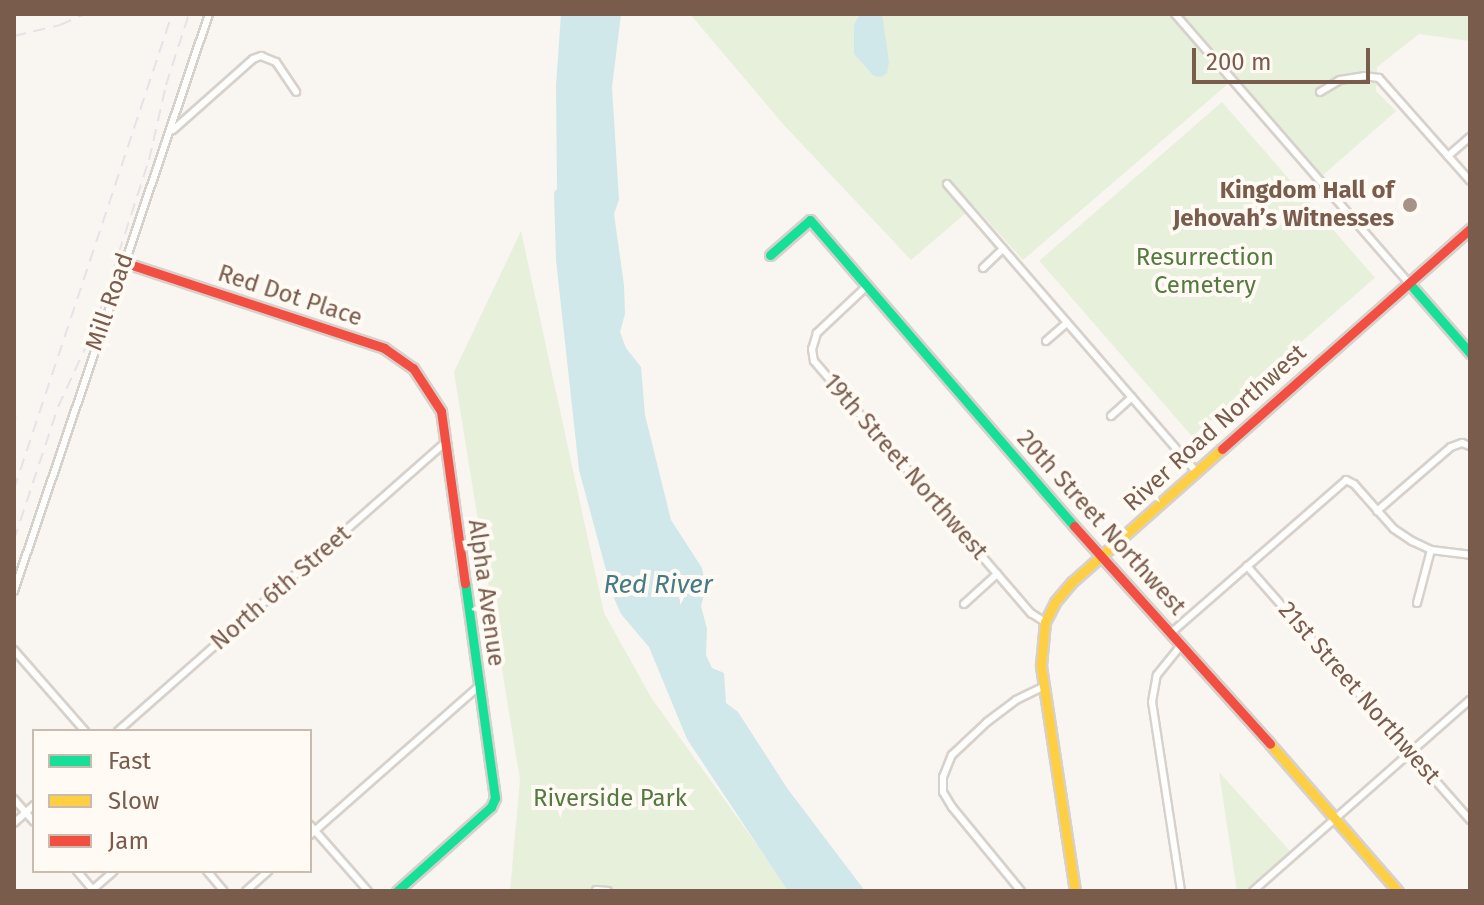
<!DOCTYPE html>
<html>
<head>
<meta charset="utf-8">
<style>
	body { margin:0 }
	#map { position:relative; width:1484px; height:905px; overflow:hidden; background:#f9f5f0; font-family:"Fira Sans",sans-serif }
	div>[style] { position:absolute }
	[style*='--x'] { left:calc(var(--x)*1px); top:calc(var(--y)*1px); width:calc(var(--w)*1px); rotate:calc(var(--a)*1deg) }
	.green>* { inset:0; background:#e7f0db; transform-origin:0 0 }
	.water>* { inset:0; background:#d0e8ea }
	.roads { filter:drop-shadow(2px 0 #d7d1cb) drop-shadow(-2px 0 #d7d1cb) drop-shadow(0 2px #d7d1cb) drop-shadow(0 -2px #d7d1cb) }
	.street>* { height:6px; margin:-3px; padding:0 3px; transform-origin:3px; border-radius:3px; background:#fefefd }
	.fast>* { height:9px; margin:-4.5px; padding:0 4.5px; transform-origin:4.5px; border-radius:4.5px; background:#16e098 }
	.slow>* { height:9px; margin:-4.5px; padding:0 4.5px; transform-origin:4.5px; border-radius:4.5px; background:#ffcf43 }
	.jam>* { height:9px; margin:-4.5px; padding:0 4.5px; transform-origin:4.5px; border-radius:4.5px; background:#f24e42 }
	.rail>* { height:2px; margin-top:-1px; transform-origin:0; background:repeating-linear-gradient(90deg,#e6e3e7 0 12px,transparent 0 20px) }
	.dots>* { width:22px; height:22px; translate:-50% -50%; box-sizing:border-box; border:4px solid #fffaf3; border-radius:50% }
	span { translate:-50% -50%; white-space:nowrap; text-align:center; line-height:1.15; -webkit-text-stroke:8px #fffaf3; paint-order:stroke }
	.poi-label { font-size:24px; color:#7a5c4d; font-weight:700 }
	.right { translate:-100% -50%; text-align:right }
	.park-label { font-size:24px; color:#537a41 }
	.street-label { font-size:24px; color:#7a5c4d }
	.water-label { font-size:26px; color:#437c86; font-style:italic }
	.frame { position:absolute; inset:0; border:16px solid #7a5c4d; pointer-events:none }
	.legend { position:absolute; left:32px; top:729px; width:280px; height:144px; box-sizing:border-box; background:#fffaf3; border:2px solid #cabbb1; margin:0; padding:10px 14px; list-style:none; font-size:24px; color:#7a5c4d }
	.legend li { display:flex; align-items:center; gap:16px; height:40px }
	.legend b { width:40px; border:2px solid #cabbb1 }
	.scale { position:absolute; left:1192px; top:48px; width:178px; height:36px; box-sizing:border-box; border:4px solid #7a5c4d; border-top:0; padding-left:10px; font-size:24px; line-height:28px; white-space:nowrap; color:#7a5c4d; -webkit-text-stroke:6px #fffaf3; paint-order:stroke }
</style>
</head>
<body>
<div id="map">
	<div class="green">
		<div style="clip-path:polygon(690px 14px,1470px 14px,1470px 41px,1419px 34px,1377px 67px,1376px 91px,1396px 111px,1322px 176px,1236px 77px,1023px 260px,974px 206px,911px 260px,783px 124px)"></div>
		<div style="left:1222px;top:102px;width:233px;height:242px;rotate:49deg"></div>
		<div style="clip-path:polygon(521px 231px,604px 613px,652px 699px,790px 891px,510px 891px,520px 780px,454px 372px)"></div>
		<div style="clip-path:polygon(1219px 772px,1290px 851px,1244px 891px,1237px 891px)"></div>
	</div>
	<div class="water">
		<div style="clip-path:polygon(561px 14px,621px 14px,612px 87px,619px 200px,614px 214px,624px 285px,625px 314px,620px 332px,626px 348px,641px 367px,645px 415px,671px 520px,702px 568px,706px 588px,701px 606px,707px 629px,706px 655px,712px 668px,724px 673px,726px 703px,738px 712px,787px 788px,865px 891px,788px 891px,687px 739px,649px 647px,621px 614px,613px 596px,579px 470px,556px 260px,554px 192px,557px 189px,556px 86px)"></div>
		<div style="clip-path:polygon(860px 14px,882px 14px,889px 62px,887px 73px,881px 77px,874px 76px,854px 54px,854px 25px)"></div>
	</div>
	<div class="roads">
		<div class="street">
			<div style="--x:1175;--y:14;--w:357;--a:49"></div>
			<div style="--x:1320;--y:92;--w:23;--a:-31"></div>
			<div style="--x:1340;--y:80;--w:24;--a:-9"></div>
			<div style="--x:1364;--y:76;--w:15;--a:8"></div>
			<div style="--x:1379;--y:78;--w:137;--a:48.5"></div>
			<div style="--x:173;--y:130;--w:107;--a:-41.6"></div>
			<div style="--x:253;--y:59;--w:9;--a:-21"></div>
			<div style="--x:261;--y:56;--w:16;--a:22"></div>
			<div style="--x:276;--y:62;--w:36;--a:56"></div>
			<div style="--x:1448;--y:156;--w:29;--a:-41"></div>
			<div style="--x:947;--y:184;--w:380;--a:49.1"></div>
			<div style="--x:983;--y:268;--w:28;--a:-44"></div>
			<div style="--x:867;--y:286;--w:69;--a:136.8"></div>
			<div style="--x:817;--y:333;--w:17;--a:107"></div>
			<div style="--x:812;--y:349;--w:12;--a:81"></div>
			<div style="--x:814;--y:361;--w:333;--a:49.3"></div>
			<div style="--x:1031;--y:613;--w:17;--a:33"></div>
			<div style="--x:1046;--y:341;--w:28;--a:-41"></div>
			<div style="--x:1111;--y:416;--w:28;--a:-42"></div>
			<div style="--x:1377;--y:511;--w:98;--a:-40.9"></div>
			<div style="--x:1451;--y:447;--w:12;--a:-20"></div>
			<div style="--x:1462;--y:443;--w:9;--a:21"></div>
			<div style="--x:1247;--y:566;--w:338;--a:48.7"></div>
			<div style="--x:14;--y:591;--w:609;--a:-71.33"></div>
			<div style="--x:1417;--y:603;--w:55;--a:-75.2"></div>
			<div style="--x:964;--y:604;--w:45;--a:-42.3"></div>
			<div style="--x:1172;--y:632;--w:231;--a:-41.1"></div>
			<div style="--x:1346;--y:480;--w:9;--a:27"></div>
			<div style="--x:1354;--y:484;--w:60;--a:48.4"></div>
			<div style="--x:1394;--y:529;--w:22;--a:34"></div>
			<div style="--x:1412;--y:541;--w:21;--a:25"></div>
			<div style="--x:1431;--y:550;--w:39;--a:7"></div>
			<div style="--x:14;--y:650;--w:108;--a:48.8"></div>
			<div style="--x:118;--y:731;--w:434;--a:-41.4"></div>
			<div style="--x:14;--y:799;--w:30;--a:49"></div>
			<div style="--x:14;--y:823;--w:27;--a:-42"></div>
			<div style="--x:310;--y:825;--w:88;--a:48.7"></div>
			<div style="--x:310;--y:835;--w:227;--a:-41.4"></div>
			<div style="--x:77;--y:871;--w:26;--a:50"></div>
			<div style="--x:207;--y:871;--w:26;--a:50"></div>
			<div style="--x:596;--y:890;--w:12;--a:5"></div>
			<div style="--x:91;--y:891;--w:30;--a:-41"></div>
			<div style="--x:246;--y:891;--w:30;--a:-42"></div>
			<div style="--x:1021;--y:891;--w:109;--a:-129.4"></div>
			<div style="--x:952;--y:807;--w:17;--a:-121"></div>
			<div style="--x:943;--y:792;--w:15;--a:-90"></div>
			<div style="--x:943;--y:777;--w:24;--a:-68"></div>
			<div style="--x:952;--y:755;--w:48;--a:-43.3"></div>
			<div style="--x:987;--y:722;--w:36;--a:-37"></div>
			<div style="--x:1016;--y:700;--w:30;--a:-26"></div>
			<div style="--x:1181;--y:891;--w:191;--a:-98.7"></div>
			<div style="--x:1152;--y:702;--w:27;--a:-80"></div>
			<div style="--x:1157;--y:675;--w:40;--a:-51"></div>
			<div style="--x:1253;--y:891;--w:289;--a:-41.4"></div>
		</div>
		<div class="fast">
			<div style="--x:770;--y:255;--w:53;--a:-41.2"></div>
			<div style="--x:810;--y:220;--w:404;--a:49.2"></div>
			<div style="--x:1409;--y:283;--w:93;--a:48.9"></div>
			<div style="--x:397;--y:891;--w:126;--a:-41.8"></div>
			<div style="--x:491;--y:807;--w:10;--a:-66"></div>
			<div style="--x:495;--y:798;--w:217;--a:-97.9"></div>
		</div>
		<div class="slow">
			<div style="--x:1270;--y:744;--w:195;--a:49"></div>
			<div style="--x:1075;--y:891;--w:229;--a:-98.6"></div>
			<div style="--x:1041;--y:665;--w:43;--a:-84.7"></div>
			<div style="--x:1045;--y:622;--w:22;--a:-63"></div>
			<div style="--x:1055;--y:602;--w:26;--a:-50"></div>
			<div style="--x:1072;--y:582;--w:200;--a:-41.6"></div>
		</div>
		<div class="jam">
			<div style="--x:123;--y:262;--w:275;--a:18.2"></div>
			<div style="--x:384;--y:348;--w:35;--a:35"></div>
			<div style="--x:413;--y:368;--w:51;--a:56.9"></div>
			<div style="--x:441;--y:411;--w:174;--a:82.1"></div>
			<div style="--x:1222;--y:449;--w:332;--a:-41.6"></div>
			<div style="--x:1074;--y:526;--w:293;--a:48"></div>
		</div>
	</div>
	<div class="rail">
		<div style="--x:14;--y:36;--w:47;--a:-13.4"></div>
		<div style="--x:60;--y:25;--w:27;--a:-24"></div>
		<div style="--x:14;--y:421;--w:5;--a:-68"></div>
		<div style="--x:14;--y:489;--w:501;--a:-71.6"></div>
		<div style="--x:14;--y:540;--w:140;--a:-71.7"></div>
		<div style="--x:58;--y:407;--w:86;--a:-65.2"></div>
		<div style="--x:94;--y:329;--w:178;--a:-72"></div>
		<div style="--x:149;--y:160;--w:77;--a:-77.2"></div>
		<div style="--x:166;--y:85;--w:75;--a:-72.1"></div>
	</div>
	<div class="dots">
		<div style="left:1410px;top:205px;background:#a69286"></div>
	</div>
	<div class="poi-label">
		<span class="right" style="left:1394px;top:205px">Kingdom Hall of<br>Jehovah’s Witnesses</span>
	</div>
	<div class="park-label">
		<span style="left:1205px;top:272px">Resurrection<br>Cemetery</span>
		<span style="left:610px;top:799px">Riverside Park</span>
	</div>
	<div class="street-label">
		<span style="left:290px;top:296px;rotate:18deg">Red Dot Place</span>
		<span style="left:110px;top:302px;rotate:-71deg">Mill Road</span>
		<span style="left:1215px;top:428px;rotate:-42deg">River Road Northwest</span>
		<span style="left:905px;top:467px;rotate:49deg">19th Street Northwest</span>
		<span style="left:1101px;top:523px;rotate:48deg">20th Street Northwest</span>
		<span style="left:281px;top:588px;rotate:-41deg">North 6th Street</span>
		<span style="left:486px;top:593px;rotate:82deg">Alpha Avenue</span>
		<span style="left:1359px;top:693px;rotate:49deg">21st Street Northwest</span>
	</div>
	<div class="water-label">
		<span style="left:658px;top:585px">Red River</span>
	</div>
	<div class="frame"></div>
	<ul class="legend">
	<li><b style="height:10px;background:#16e098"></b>Fast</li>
	<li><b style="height:10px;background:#ffcf43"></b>Slow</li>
	<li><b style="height:10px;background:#f24e42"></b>Jam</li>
	</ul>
	<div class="scale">200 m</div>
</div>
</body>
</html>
